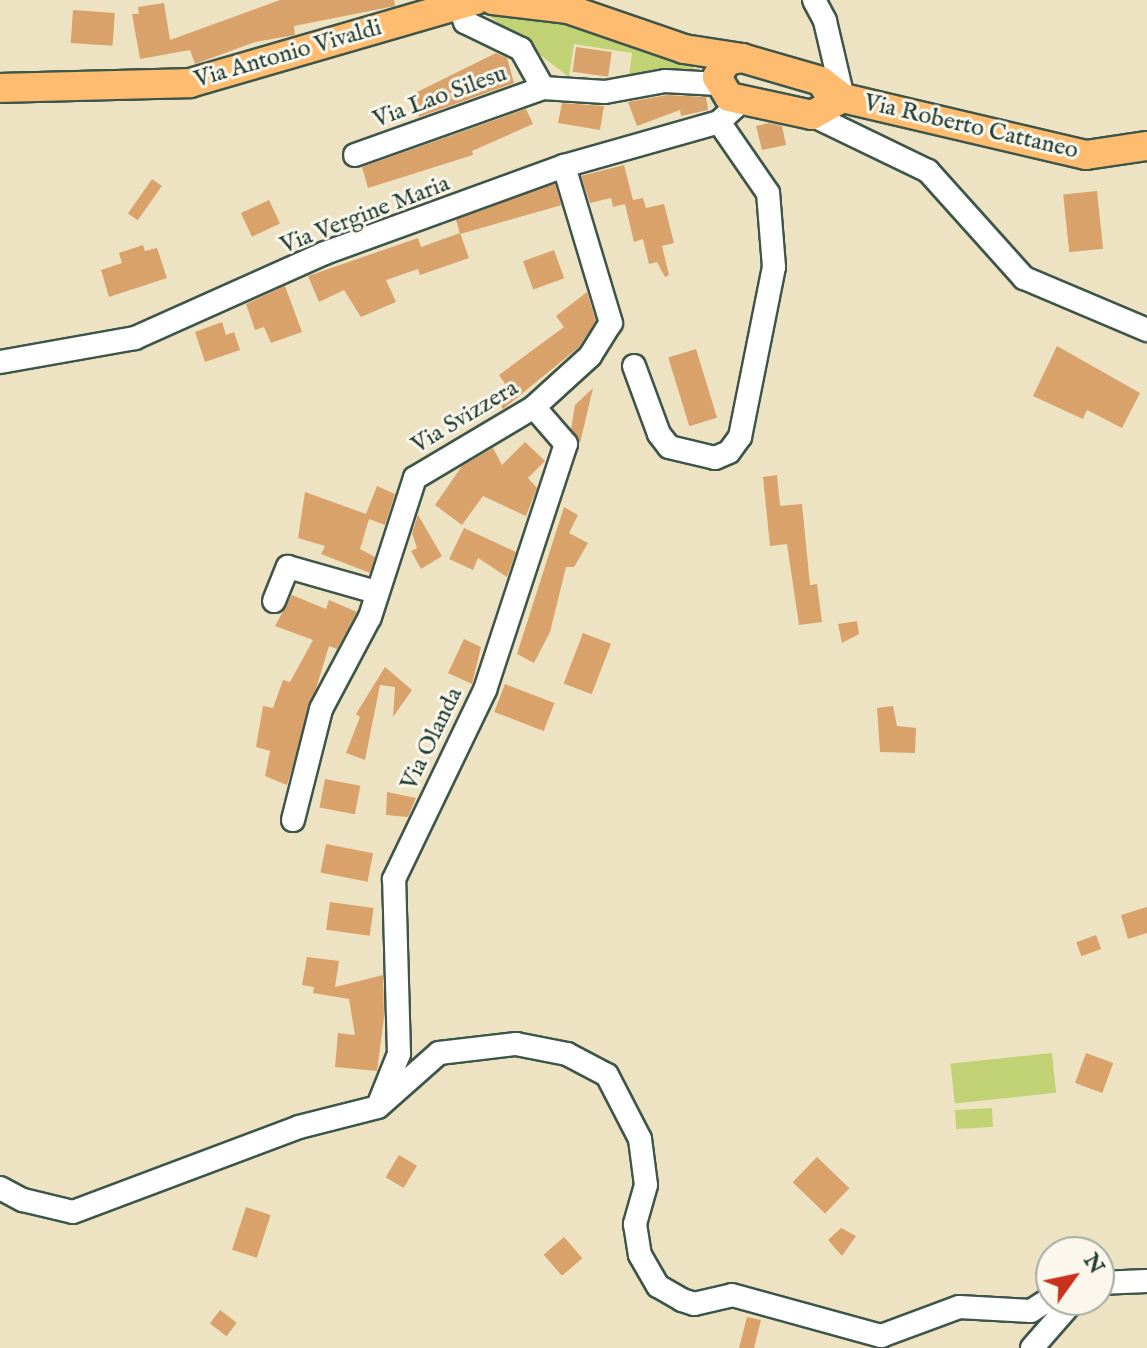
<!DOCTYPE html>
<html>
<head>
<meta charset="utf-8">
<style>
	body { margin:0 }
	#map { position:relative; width:1147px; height:1348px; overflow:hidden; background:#ede3c3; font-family:"IM FELL English",serif }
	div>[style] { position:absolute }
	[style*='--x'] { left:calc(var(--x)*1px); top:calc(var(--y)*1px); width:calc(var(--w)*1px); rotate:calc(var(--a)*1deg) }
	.green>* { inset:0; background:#c1d275; transform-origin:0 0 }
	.building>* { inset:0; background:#d9a26a; transform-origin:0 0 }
	.roads { filter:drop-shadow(2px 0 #3e5649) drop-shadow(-2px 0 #3e5649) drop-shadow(0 2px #3e5649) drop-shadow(0 -2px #3e5649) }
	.minor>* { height:22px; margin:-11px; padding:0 11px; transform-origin:11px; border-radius:11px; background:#fff }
	.major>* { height:28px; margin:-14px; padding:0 14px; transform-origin:14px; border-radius:14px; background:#febc70 }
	span { translate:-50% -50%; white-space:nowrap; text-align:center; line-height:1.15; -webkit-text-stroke:6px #fbf7ec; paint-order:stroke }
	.street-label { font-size:24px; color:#1f3d34 }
	.north { position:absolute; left:1035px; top:1236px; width:80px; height:80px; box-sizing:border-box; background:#fbf7ec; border:2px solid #a3ada2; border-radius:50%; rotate:57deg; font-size:22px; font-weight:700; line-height:32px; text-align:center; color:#1f3d34 }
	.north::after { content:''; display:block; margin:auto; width:28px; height:36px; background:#c8321e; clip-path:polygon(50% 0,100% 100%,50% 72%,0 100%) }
</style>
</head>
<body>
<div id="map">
	<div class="green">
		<div style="clip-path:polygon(501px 5px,672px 48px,702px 76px,628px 84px,632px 53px,574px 44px,569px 77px,488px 15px)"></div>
		<div style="left:1052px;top:1053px;width:40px;height:102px;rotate:84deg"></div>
		<div style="left:992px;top:1108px;width:19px;height:37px;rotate:87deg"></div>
	</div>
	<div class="building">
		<div style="clip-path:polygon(280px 0,394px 0,395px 6px,294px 26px,295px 35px,255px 42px,195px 64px,190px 50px,140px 59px,132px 14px,139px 14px,138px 7px,164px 3px,170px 40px)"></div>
		<div style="left:73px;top:10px;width:42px;height:33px;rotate:4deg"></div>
		<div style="left:576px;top:47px;width:36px;height:25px;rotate:8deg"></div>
		<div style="clip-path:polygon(496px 53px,507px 58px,514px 83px,419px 117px,409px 96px)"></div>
		<div style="clip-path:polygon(667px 95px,706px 97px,708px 110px,681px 116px,680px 110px,637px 126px,628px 102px)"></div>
		<div style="clip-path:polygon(562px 103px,604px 106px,600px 130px,558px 123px)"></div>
		<div style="clip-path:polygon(526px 109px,533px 124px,472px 151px,473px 155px,368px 188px,362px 167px)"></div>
		<div style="clip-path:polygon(769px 123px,782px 126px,786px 145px,762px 150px,756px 126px)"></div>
		<div style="clip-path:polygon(624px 165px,633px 200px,643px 198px,646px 208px,664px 204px,674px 243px,662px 246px,669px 275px,665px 277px,657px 262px,649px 264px,643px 239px,634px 242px,625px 204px,613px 207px,611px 198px,590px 203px,581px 176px)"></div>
		<div style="left:152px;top:179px;width:12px;height:42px;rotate:35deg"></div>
		<div style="left:555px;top:184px;width:22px;height:105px;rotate:74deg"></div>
		<div style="left:1097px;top:191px;width:58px;height:34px;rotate:84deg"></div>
		<div style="left:269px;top:200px;width:26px;height:31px;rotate:65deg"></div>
		<div style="clip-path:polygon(460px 233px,469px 258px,420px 275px,418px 269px,386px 280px,396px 302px,361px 317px,344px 290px,319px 302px,308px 276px,418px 238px,421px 247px)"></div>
		<div style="clip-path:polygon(143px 245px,145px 251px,157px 248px,167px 278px,109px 297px,101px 270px,122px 263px,119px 253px)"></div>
		<div style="left:554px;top:250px;width:30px;height:33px;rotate:70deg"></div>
		<div style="clip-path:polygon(285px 286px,302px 332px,271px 343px,264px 327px,255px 330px,246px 304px)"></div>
		<div style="clip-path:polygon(587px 292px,596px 321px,579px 347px,503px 409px,495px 397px,508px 388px,499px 375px,564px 327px,556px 316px)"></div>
		<div style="clip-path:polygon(222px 322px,226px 335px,234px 332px,240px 350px,205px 362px,195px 332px)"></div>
		<div style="clip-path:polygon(1057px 346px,1140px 393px,1122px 428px,1087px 410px,1083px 419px,1033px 396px)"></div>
		<div style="left:696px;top:349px;width:72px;height:29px;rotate:73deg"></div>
		<div style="clip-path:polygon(593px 388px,580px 443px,571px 429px,575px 405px)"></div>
		<div style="clip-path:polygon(525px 442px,545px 461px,528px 478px,537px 488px,526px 516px,483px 496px,462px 525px,435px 505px,462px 466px,493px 448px,502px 465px)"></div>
		<div style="clip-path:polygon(777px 475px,780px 506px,802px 504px,810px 585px,817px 584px,822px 622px,799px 625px,787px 544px,770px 546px,763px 477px)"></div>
		<div style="clip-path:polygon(377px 486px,395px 494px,385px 525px,369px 519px,360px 549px,375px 557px,370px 573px,321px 554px,325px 546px,298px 538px,305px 492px,366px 514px)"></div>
		<div style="clip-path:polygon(564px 507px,578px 515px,569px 533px,588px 543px,574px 567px,566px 567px,550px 632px,534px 663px,517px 654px)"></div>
		<div style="clip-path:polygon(418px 515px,442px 556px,421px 569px,411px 551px,417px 548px,412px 533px)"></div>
		<div style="clip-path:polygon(464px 528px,516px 552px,507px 577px,478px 558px,473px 570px,449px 559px)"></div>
		<div style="clip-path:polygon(292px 595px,326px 609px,329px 600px,357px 612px,337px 649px,329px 646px,287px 785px,265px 776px,270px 751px,256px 747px,263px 706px,273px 708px,283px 680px,290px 682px,313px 640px,275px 626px)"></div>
		<div style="clip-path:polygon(857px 621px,859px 634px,842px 643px,838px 624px)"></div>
		<div style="left:583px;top:633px;width:30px;height:54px;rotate:21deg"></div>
		<div style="clip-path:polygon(464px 639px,481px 647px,472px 684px,448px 673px)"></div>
		<div style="clip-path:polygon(385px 667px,412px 690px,393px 717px,395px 687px,380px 685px,365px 760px,346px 753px,360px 717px,356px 714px)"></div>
		<div style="left:505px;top:684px;width:53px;height:30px;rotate:21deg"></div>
		<div style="clip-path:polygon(893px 706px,897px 726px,916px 728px,915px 753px,880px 752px,877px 708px)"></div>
		<div style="left:325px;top:779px;width:36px;height:29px;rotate:11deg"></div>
		<div style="clip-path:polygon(387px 792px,416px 798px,408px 817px,386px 815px)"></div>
		<div style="left:326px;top:844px;width:48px;height:29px;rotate:11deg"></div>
		<div style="left:330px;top:902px;width:44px;height:28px;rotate:8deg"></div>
		<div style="clip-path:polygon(1147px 907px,1147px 933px,1128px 939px,1121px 915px)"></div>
		<div style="left:1096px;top:935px;width:15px;height:21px;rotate:70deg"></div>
		<div style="clip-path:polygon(307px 957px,339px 961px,335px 987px,383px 975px,384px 1018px,377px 1071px,335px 1067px,338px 1033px,355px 1035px,349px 999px,313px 993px,314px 987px,302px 985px)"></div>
		<div style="left:1086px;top:1053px;width:29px;height:32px;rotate:20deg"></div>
		<div style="left:399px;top:1155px;width:21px;height:26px;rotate:31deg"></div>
		<div style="left:817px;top:1157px;width:45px;height:35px;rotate:44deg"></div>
		<div style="left:246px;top:1207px;width:26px;height:45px;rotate:18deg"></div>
		<div style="clip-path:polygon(841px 1228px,856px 1236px,842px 1256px,828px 1240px)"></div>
		<div style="left:564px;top:1237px;width:28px;height:27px;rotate:49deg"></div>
		<div style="left:220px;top:1310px;width:21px;height:17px;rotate:37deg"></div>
		<div style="clip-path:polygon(747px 1317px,761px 1320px,754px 1348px,739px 1348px)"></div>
	</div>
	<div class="roads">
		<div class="minor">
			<div style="--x:814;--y:0;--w:24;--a:62"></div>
			<div style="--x:825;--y:21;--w:79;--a:76.8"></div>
			<div style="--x:543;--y:88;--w:62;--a:3.7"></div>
			<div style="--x:605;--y:92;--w:61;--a:-10.4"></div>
			<div style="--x:665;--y:81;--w:53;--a:3.2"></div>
			<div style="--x:812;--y:115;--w:129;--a:25.8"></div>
			<div style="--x:928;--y:171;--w:144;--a:48.1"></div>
			<div style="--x:1024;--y:278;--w:134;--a:22.9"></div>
			<div style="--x:355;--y:155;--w:200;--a:-19.6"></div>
			<div style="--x:543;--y:88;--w:45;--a:-119.4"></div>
			<div style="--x:521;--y:49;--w:62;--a:-154.3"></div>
			<div style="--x:465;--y:22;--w:23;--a:-110"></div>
			<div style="--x:0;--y:362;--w:137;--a:-10.1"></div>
			<div style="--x:135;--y:338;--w:208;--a:-24.1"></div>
			<div style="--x:325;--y:253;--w:254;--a:-20"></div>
			<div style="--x:564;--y:166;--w:161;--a:-15.8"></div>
			<div style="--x:719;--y:122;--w:33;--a:-43"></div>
			<div style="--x:634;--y:366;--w:72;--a:69.8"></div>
			<div style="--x:659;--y:434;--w:16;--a:52"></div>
			<div style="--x:669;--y:447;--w:47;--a:13.4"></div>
			<div style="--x:715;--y:458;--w:15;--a:-23"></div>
			<div style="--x:729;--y:452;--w:19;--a:-54"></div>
			<div style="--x:740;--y:437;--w:173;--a:-78.7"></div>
			<div style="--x:774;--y:267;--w:74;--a:-94.6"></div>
			<div style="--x:768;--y:193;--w:86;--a:-124.6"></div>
			<div style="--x:274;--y:601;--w:37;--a:-68"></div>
			<div style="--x:288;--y:567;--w:91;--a:15.9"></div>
			<div style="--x:293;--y:820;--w:114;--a:-75.8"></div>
			<div style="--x:321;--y:709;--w:104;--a:-62"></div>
			<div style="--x:370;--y:617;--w:146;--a:-72.1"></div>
			<div style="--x:415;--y:478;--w:139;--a:-30.8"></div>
			<div style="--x:534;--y:407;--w:76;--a:-42.3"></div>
			<div style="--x:590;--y:356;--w:39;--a:-58"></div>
			<div style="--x:611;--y:323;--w:164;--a:-106.7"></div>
			<div style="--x:380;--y:1101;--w:51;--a:-68"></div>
			<div style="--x:399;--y:1054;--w:175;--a:-91.6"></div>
			<div style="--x:394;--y:879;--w:210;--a:-64.3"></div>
			<div style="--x:485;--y:690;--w:259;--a:-71.8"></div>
			<div style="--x:566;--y:444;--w:49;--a:-130.9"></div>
			<div style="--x:0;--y:1188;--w:26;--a:28"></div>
			<div style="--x:23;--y:1200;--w:51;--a:13.5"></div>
			<div style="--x:73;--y:1212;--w:241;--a:-20.6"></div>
			<div style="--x:299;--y:1127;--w:81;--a:-14.2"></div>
			<div style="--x:378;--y:1107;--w:81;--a:-41.5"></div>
			<div style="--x:439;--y:1053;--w:78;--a:-6.7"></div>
			<div style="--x:516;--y:1044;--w:52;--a:11.1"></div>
			<div style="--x:567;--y:1054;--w:45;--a:27.7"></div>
			<div style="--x:607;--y:1075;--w:72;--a:62.7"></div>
			<div style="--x:640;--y:1139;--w:46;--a:82.6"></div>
			<div style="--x:646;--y:1185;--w:41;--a:105.8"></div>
			<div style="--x:635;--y:1224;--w:31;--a:81"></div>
			<div style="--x:640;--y:1255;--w:36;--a:60"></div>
			<div style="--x:658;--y:1286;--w:28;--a:30"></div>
			<div style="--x:682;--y:1300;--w:13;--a:18"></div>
			<div style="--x:694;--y:1304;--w:39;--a:-13"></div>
			<div style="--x:732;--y:1295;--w:155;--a:15.4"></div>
			<div style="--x:881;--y:1336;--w:83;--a:-20.4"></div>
			<div style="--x:959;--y:1307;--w:72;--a:3.2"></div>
			<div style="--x:1031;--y:1311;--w:24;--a:-33"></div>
			<div style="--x:1099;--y:1283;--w:48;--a:-2.4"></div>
			<div style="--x:1032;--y:1348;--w:64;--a:-48.8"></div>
		</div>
		<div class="major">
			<div style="--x:493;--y:0;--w:76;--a:6.8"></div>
			<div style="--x:568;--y:9;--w:123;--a:19"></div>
			<div style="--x:684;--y:49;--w:59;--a:8.8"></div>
			<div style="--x:821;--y:81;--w:28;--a:38"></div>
			<div style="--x:843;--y:98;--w:250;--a:13.2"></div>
			<div style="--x:1086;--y:155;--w:62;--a:-8.4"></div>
			<div style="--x:0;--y:88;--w:190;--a:-1.5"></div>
			<div style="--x:190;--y:83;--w:298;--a:-16.2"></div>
			<div style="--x:829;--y:94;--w:15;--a:-122"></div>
			<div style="--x:821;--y:81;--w:82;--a:-163.8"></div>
			<div style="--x:742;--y:58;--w:15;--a:169"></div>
			<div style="--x:727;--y:61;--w:19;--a:122"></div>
			<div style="--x:717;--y:77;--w:23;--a:59"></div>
			<div style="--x:729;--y:97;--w:85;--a:12.2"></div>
			<div style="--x:812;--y:115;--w:35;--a:-29"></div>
		</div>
	</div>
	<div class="street-label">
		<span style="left:288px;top:54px;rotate:-16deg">Via Antonio Vivaldi</span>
		<span style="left:440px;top:97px;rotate:-20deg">Via Lao Silesu</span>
		<span style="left:971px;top:127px;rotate:13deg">Via Roberto Cattaneo</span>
		<span style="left:365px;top:215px;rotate:-21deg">Via Vergine Maria</span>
		<span style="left:465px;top:417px;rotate:-31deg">Via Svizzera</span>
		<span style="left:432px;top:739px;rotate:-64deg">Via Olanda</span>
	</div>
	<div class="north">N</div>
</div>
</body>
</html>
